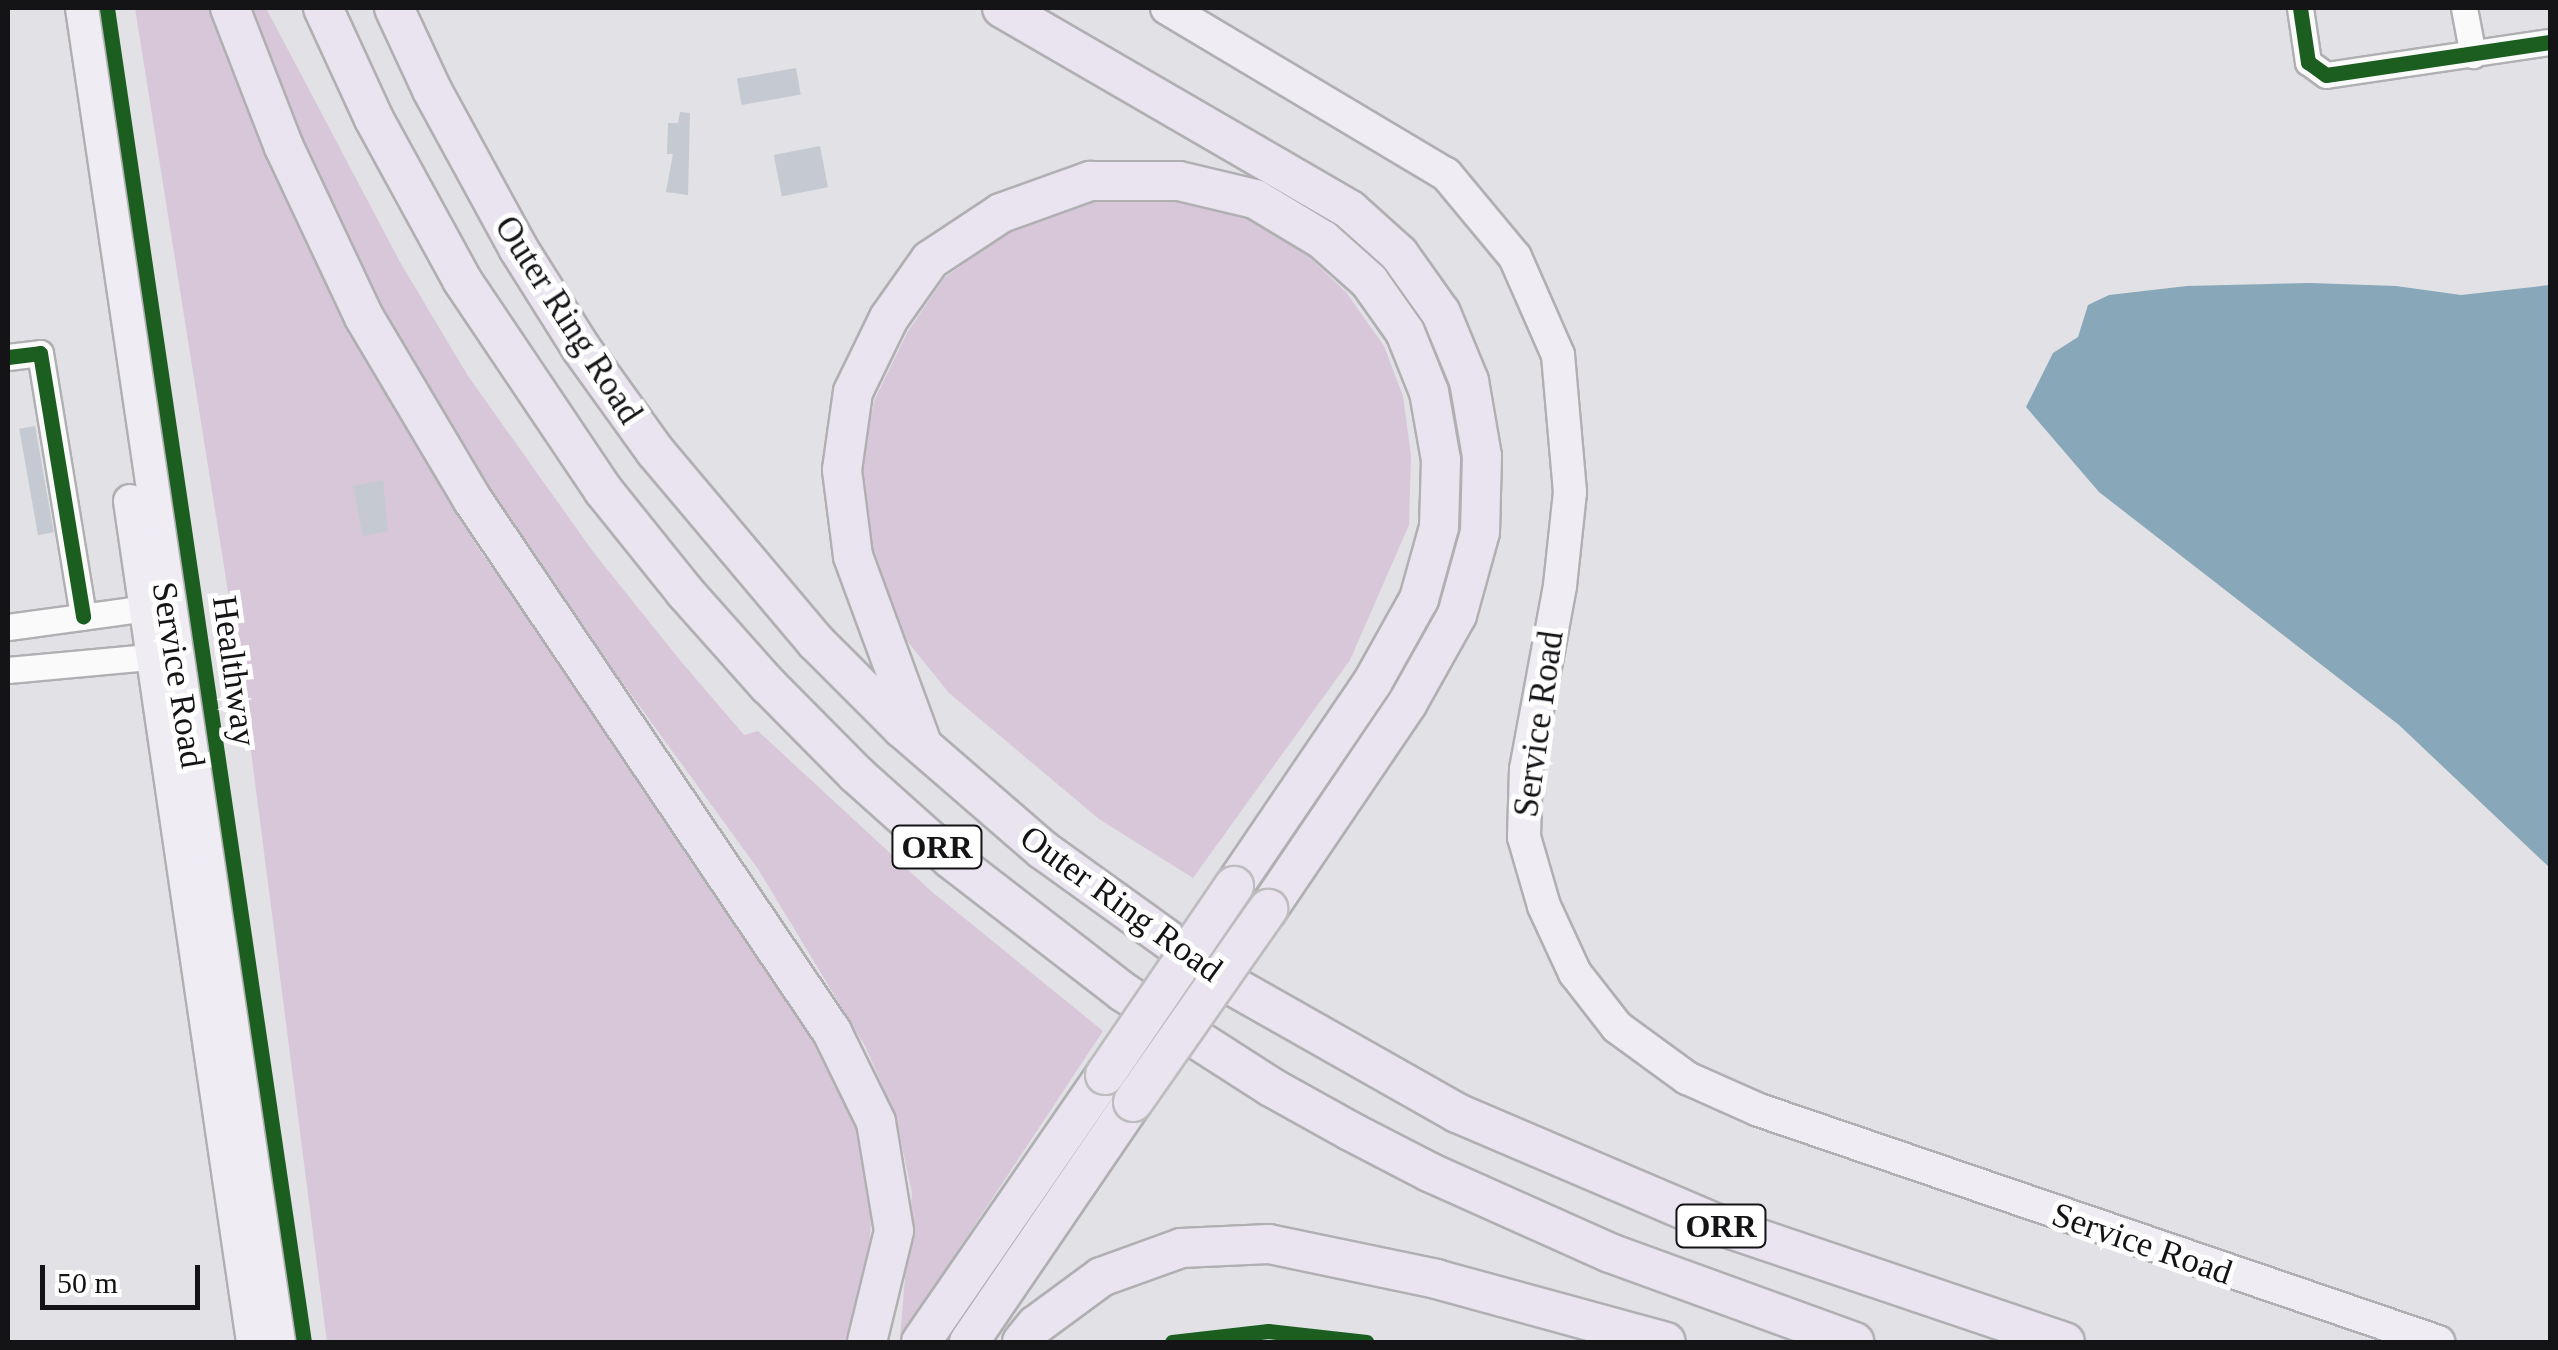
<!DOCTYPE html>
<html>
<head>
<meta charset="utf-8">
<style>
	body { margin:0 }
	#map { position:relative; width:2558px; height:1350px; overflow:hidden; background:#e1e1e6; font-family:"Times New Roman",serif }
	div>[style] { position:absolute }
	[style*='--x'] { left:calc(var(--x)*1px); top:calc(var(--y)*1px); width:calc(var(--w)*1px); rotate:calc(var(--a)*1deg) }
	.green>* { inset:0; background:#d8c7d9 }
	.water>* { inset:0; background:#88a7b8 }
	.building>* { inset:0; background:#c4c9d2; transform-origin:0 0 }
	.roads { filter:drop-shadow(2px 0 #b0b0b3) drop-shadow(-2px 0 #b0b0b3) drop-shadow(0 2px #b0b0b3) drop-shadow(0 -2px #b0b0b3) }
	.minor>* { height:25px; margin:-12.5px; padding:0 12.5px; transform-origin:12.5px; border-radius:12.5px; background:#fafafb }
	.major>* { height:32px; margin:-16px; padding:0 16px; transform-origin:16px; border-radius:16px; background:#efecf4 }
	.highway>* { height:38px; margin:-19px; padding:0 19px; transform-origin:19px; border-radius:19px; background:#e9e4ef }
	.bridges { filter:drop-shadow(2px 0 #bdbdbf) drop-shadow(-2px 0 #bdbdbf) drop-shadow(0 2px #bdbdbf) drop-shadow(0 -2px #bdbdbf) }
	.highway-bridge>* { height:38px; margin:-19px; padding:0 19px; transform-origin:19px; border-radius:19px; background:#e9e4ef }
	.cycleway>* { height:15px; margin:-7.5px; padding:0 7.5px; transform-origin:7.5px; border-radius:7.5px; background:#1b5e20 }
	span { translate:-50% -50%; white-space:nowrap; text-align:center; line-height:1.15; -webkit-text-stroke:10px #fff; paint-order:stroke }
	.shield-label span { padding:2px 8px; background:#fff; border:2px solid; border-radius:8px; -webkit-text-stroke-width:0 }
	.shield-label { font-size:32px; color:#141417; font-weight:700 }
	.street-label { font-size:35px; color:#141417 }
	.frame { position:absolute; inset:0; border:10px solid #141417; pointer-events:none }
	.scale { position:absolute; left:40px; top:1265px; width:160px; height:45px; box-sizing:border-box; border:5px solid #141417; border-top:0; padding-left:12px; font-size:30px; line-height:35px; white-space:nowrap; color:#141417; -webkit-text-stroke:8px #fff; paint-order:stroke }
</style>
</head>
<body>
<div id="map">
	<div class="green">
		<div style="clip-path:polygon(135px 8px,213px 8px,408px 426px,477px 547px,604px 723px,826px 1052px,859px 1131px,872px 1200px,868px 1274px,850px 1342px,327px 1342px,241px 673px)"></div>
		<div style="clip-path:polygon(249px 8px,266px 8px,400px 262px,468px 376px,594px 553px,679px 659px,744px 735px,758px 731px,931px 891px,1103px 1031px,900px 1338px,912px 1193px,895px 1114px,865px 1046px,758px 869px,492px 503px,393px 336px,307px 156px)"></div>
		<div style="clip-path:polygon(1180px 197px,1250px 214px,1308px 256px,1346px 292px,1384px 346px,1403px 396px,1411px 456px,1409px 525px,1350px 660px,1193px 878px,1099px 819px,949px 693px,900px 632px,866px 551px,860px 473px,874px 401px,907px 333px,944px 278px,1009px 232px,1093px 201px)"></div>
	</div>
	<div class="water">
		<div style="clip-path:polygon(2310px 283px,2396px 286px,2461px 295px,2550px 285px,2550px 868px,2399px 725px,2099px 492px,2026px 407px,2053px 353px,2078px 337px,2088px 305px,2109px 295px,2187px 286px)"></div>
	</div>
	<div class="building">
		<div style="left:796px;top:68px;width:27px;height:60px;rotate:80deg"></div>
		<div style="clip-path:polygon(680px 112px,690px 113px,688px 195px,666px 192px,673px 154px,667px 154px,668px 123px,678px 123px)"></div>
		<div style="left:820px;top:146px;width:42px;height:47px;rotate:79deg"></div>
		<div style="left:35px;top:426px;width:108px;height:16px;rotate:80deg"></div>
		<div style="clip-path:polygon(383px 480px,388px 531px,363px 536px,353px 486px)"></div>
	</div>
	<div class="roads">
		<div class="minor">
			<div style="--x:2300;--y:8;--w:55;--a:81.6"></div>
			<div style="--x:2308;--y:62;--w:22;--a:36"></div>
			<div style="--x:2326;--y:75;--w:226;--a:-8.4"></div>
			<div style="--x:2464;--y:8;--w:48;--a:79.2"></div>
			<div style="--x:8;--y:357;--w:32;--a:-7"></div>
			<div style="--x:40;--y:353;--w:267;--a:80.7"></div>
			<div style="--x:8;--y:627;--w:154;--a:-7.8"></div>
			<div style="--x:8;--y:670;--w:163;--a:-5.3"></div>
		</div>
		<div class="major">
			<div style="--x:82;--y:8;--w:1348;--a:81.6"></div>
			<div style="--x:1167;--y:8;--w:325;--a:30.8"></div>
			<div style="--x:1446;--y:174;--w:108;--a:50.3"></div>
			<div style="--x:1515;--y:257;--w:107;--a:66.3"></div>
			<div style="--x:1558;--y:355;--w:138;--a:85"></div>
			<div style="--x:1570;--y:492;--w:95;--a:96.1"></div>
			<div style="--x:1560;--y:586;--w:186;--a:100.5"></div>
			<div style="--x:1526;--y:769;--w:68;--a:91.7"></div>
			<div style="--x:1524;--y:837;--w:72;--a:73.8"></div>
			<div style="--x:1544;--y:906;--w:74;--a:65.2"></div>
			<div style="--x:1575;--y:973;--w:68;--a:52.1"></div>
			<div style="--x:1617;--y:1027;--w:87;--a:36.1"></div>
			<div style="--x:1687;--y:1078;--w:79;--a:24"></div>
			<div style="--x:1759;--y:1110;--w:718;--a:18.86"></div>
			<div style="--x:130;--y:501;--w:850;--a:81.68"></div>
		</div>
		<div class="highway">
			<div style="--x:230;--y:8;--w:149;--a:68.8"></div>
			<div style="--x:284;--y:147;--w:188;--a:64.8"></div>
			<div style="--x:364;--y:317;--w:212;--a:59.3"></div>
			<div style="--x:472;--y:499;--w:643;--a:55.96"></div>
			<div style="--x:832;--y:1032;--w:100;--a:63.9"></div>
			<div style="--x:876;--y:1122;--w:110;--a:80.6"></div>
			<div style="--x:894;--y:1231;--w:114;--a:103.7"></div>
			<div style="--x:323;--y:8;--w:122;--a:65.3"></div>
			<div style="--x:374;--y:119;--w:183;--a:61.3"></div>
			<div style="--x:462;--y:280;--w:253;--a:56.1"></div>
			<div style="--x:603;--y:490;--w:131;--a:51.2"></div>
			<div style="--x:685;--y:592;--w:125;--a:48.3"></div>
			<div style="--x:768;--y:685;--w:125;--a:45.3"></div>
			<div style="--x:856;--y:774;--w:127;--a:41.8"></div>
			<div style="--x:951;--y:859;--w:217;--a:37.7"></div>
			<div style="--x:1123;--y:992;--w:176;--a:32.7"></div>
			<div style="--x:1271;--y:1087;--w:90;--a:29.1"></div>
			<div style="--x:1350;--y:1131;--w:89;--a:27.4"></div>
			<div style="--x:1429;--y:1172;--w:198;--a:24.1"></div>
			<div style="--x:1610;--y:1253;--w:260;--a:20"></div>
			<div style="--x:394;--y:8;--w:90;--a:65.1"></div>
			<div style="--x:432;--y:90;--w:180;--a:61.4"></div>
			<div style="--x:518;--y:248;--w:118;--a:57.8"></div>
			<div style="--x:581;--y:348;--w:127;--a:54.3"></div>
			<div style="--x:655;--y:451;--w:250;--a:49.9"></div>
			<div style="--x:816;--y:642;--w:122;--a:45"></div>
			<div style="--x:902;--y:728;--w:186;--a:40.9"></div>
			<div style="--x:1043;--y:850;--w:231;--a:35.7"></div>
			<div style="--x:1231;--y:985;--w:260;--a:29.5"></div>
			<div style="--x:1457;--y:1113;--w:288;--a:23.1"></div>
			<div style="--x:1722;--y:1226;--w:362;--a:18.7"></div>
			<div style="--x:1002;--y:8;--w:402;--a:30.1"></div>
			<div style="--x:1350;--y:210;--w:66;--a:41.9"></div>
			<div style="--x:1399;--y:254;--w:72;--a:54.6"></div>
			<div style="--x:1441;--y:313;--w:74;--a:67.6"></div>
			<div style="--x:1469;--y:381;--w:76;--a:80.2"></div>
			<div style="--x:1482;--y:456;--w:76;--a:91.5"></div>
			<div style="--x:1480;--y:532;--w:86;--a:105.5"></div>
			<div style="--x:1457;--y:615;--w:102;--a:119.3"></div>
			<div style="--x:1407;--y:704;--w:248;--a:124.1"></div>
			<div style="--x:921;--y:741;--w:197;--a:-110.2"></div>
			<div style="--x:853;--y:556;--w:87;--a:-97.3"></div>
			<div style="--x:842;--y:470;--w:79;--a:-82"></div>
			<div style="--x:853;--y:392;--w:82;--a:-64.1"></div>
			<div style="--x:889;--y:318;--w:71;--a:-54.7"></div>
			<div style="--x:930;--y:260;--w:85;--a:-33.5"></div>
			<div style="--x:1001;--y:213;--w:95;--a:-19.8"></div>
			<div style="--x:1090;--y:181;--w:89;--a:0"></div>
			<div style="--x:1179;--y:181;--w:78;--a:13.3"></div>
			<div style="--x:1255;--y:199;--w:79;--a:31.1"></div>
			<div style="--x:1323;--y:240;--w:62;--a:41.7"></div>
			<div style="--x:1369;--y:281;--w:62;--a:54.8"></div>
			<div style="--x:1405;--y:332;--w:65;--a:68.2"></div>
			<div style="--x:1429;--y:392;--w:69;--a:80"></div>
			<div style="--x:1441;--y:460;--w:67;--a:91.7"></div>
			<div style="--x:1439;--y:527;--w:75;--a:105.5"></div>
			<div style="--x:1419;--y:599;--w:96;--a:119.2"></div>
			<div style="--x:1372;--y:683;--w:245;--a:124.2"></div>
			<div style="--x:921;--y:1342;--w:324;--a:-55.4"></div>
			<div style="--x:969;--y:1342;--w:291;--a:-55.7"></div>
			<div style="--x:1022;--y:1342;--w:22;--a:-51"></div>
			<div style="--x:1036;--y:1325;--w:81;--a:-36.4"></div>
			<div style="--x:1101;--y:1277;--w:85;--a:-19.9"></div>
			<div style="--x:1181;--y:1248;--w:88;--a:-2.6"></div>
			<div style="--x:1269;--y:1244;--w:171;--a:11.8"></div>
			<div style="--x:1436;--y:1279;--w:238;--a:15.3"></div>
		</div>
	</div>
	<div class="bridges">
		<div class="highway-bridge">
			<div style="--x:1105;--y:1075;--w:229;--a:-55.7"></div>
			<div style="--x:1133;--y:1102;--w:236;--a:-55"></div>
		</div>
	</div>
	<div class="cycleway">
		<div style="--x:107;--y:8;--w:1348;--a:81.6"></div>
		<div style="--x:2300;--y:8;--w:55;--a:81.6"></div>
		<div style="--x:2308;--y:62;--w:22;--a:36"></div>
		<div style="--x:2326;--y:75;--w:226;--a:-8.4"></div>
		<div style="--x:8;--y:357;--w:32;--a:-7"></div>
		<div style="--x:40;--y:353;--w:267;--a:80.7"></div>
		<div style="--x:1172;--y:1342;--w:97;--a:-6.5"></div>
		<div style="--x:1268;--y:1331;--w:99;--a:6.4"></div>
	</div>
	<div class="shield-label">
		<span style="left:937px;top:847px">ORR</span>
		<span style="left:1721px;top:1226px">ORR</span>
	</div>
	<div class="street-label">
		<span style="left:568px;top:320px;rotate:57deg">Outer Ring Road</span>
		<span style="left:234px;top:671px;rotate:82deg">Healthway</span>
		<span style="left:178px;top:675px;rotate:81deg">Service Road</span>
		<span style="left:1539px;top:724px;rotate:-82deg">Service Road</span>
		<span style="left:1121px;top:904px;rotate:36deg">Outer Ring Road</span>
		<span style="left:2142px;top:1244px;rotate:19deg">Service Road</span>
	</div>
	<div class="frame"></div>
	<div class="scale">50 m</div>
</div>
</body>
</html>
